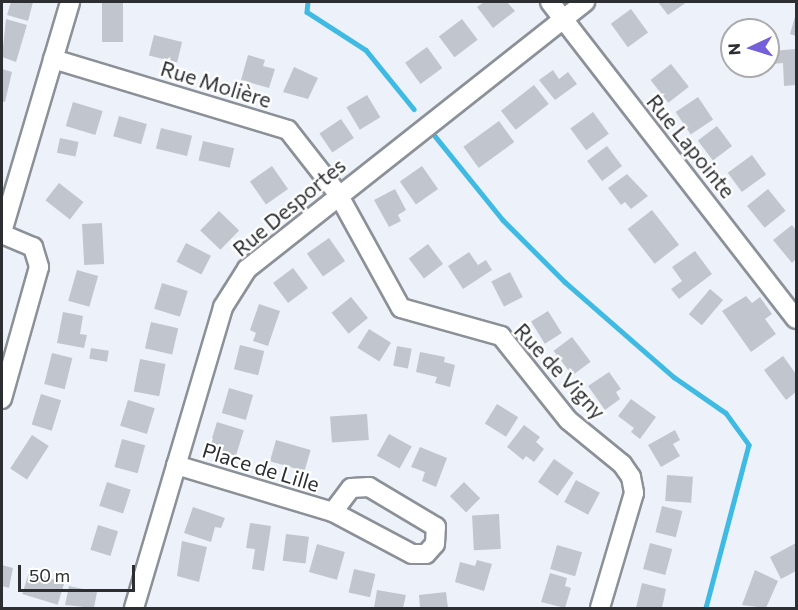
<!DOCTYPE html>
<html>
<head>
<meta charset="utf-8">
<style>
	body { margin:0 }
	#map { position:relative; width:798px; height:610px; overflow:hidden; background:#edf2fa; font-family:Commissioner,sans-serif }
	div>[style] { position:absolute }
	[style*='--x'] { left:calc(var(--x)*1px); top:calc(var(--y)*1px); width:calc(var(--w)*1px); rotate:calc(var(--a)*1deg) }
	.stream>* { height:4.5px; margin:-2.25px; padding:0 2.25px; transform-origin:2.25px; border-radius:2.25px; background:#3fbae2 }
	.building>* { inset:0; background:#c1c6ce; transform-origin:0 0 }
	.roads { filter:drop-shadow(2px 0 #8c9198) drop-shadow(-2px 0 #8c9198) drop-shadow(0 2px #8c9198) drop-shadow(0 -2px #8c9198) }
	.street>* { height:18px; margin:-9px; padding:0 9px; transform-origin:9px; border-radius:9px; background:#fff }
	span { translate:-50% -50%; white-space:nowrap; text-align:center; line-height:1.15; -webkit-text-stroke:4.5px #fff; paint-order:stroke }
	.street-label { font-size:21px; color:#2c2e31 }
	.frame { position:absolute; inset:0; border:3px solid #2c2e31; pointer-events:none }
	.north { position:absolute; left:720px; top:18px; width:60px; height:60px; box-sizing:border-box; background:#fff; border:2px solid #ababad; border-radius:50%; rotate:266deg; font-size:16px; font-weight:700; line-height:24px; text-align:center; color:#2c2e31 }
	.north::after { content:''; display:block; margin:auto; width:21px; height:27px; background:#7560da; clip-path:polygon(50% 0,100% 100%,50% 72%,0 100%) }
	.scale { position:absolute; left:18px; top:565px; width:117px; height:27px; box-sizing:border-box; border:3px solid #2c2e31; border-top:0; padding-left:8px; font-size:18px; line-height:21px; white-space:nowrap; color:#2c2e31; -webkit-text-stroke:4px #fff; paint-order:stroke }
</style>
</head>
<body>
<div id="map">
	<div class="stream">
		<div style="--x:308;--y:2;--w:10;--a:96"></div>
		<div style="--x:307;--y:12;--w:70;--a:32.8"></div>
		<div style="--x:366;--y:50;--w:76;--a:50.9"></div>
		<div style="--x:435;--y:136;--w:108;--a:51"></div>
		<div style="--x:503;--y:220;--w:88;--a:45"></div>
		<div style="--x:565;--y:282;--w:145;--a:41.1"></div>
		<div style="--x:674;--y:377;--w:63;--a:34.7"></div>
		<div style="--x:726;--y:413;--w:39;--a:54"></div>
		<div style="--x:749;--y:445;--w:169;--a:104.8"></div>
	</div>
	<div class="building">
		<div style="clip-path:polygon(11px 2px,33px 2px,28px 21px,7px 15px)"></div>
		<div style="left:102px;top:2px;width:21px;height:40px"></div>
		<div style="clip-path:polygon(484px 2px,507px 2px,515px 11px,493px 28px,477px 7px)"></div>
		<div style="clip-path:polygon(658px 2px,687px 2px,668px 15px)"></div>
		<div style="left:631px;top:9px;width:29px;height:25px;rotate:54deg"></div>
		<div style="clip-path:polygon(796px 13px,796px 36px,790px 34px)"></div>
		<div style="clip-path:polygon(6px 19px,27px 25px,16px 62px,2px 57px)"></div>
		<div style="left:462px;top:19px;width:26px;height:29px;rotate:53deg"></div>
		<div style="left:154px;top:35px;width:29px;height:21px;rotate:14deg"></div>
		<div style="left:427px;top:47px;width:26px;height:27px;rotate:54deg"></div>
		<div style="clip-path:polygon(796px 49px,796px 85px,784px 86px,783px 63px,772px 64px,771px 51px)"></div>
		<div style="clip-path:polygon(248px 55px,265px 60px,263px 66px,275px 69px,269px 88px,241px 80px)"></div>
		<div style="left:671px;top:64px;width:29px;height:26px;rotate:52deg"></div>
		<div style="clip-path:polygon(294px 67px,318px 78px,308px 99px,283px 92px)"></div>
		<div style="clip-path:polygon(2px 69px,12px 72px,5px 102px,2px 101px)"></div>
		<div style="clip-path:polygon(553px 70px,559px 79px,568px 72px,577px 84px,555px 100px,539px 80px)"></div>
		<div style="left:534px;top:85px;width:24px;height:42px;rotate:52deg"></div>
		<div style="left:367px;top:95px;width:26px;height:24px;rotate:59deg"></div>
		<div style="left:698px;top:97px;width:27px;height:27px;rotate:56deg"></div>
		<div style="left:73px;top:102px;width:31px;height:25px;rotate:17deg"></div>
		<div style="left:593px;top:112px;width:27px;height:28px;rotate:54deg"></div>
		<div style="left:119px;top:116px;width:29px;height:21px;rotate:16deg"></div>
		<div style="left:341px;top:119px;width:23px;height:26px;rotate:56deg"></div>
		<div style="left:499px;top:121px;width:26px;height:44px;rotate:54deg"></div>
		<div style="left:717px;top:126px;width:25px;height:24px;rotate:53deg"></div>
		<div style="left:161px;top:128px;width:32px;height:21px;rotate:14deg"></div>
		<div style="left:60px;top:138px;width:19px;height:15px;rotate:12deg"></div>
		<div style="left:203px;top:141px;width:32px;height:20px;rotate:13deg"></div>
		<div style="left:607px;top:146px;width:25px;height:25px;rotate:53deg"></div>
		<div style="left:752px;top:155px;width:24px;height:30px;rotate:54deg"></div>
		<div style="left:272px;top:166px;width:28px;height:27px;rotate:55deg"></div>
		<div style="left:422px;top:166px;width:28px;height:27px;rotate:55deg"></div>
		<div style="clip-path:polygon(627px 174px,648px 196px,631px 209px,625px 202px,621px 205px,608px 188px)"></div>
		<div style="left:59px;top:183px;width:31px;height:22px;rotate:38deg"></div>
		<div style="clip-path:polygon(395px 189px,406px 210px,398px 215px,401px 221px,389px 227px,374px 200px)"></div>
		<div style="left:768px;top:189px;width:28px;height:27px;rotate:51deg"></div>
		<div style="left:652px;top:210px;width:44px;height:31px;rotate:52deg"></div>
		<div style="left:219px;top:211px;width:28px;height:27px;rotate:44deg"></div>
		<div style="left:102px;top:223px;width:41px;height:20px;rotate:87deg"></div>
		<div style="clip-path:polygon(792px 225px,796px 230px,796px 259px,792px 263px,773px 240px)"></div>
		<div style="left:329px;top:238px;width:28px;height:27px;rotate:55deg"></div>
		<div style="left:186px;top:243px;width:28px;height:21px;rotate:27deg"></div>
		<div style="left:428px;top:244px;width:25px;height:24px;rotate:53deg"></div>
		<div style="clip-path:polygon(695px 251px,712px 274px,679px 299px,671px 289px,682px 281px,672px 267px)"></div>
		<div style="clip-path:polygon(469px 252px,478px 265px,486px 260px,492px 270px,463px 289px,448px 266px)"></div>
		<div style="left:293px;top:268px;width:25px;height:25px;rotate:53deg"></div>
		<div style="left:77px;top:270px;width:22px;height:32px;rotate:16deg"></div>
		<div style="left:510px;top:272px;width:28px;height:21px;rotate:63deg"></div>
		<div style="left:162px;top:283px;width:27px;height:27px;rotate:17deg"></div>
		<div style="left:710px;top:289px;width:17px;height:33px;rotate:40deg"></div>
		<div style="clip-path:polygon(746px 296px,752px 303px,760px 297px,772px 314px,765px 319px,776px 334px,751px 352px,722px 311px)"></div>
		<div style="left:351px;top:297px;width:27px;height:25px;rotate:51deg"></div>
		<div style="clip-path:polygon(259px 304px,280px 311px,268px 346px,253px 341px,256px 333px,250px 330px)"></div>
		<div style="left:548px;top:311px;width:26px;height:20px;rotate:58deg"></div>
		<div style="clip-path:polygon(63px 312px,83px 316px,80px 334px,87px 335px,84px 348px,57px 343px)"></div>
		<div style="left:151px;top:322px;width:28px;height:27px;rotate:13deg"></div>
		<div style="left:369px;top:329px;width:26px;height:22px;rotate:32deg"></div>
		<div style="left:572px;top:337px;width:31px;height:23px;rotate:53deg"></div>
		<div style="left:240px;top:345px;width:25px;height:25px;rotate:14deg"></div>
		<div style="left:397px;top:346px;width:15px;height:20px;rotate:11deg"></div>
		<div style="left:91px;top:348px;width:18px;height:11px;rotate:9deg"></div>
		<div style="clip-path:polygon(420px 352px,445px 357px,444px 362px,455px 365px,450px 387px,435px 383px,437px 377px,416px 372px)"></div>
		<div style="left:52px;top:353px;width:21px;height:32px;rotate:14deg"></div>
		<div style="clip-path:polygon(783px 356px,796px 374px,796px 392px,786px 400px,764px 370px)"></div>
		<div style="left:140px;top:359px;width:26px;height:33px;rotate:11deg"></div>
		<div style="clip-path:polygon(609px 372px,621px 389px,616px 392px,620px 399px,605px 410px,588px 386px)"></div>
		<div style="left:229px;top:388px;width:25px;height:26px;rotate:16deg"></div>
		<div style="left:41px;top:394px;width:21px;height:32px;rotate:17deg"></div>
		<div style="clip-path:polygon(631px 399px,656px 417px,640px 439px,631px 432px,634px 428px,618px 416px)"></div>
		<div style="left:128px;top:400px;width:28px;height:27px;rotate:17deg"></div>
		<div style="left:497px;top:404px;width:25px;height:23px;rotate:32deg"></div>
		<div style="left:367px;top:414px;width:26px;height:37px;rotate:86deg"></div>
		<div style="left:217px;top:422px;width:28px;height:27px;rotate:17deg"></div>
		<div style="clip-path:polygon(524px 425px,540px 437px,536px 442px,544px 449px,534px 462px,526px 456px,523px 460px,507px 447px)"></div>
		<div style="clip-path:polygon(675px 430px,680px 440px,673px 444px,680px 456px,661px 467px,648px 445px)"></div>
		<div style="left:389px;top:434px;width:26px;height:25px;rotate:29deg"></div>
		<div style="left:32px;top:435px;width:20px;height:40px;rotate:33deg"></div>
		<div style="left:122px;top:439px;width:24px;height:29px;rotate:15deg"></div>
		<div style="left:276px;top:440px;width:36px;height:22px;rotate:16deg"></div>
		<div style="clip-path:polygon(420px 447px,447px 458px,436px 487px,422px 481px,425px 472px,411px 467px)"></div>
		<div style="left:554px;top:459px;width:24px;height:28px;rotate:35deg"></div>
		<div style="left:667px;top:475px;width:26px;height:26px;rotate:4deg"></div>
		<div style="left:576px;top:480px;width:27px;height:25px;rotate:28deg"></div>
		<div style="left:107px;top:482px;width:25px;height:25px;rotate:18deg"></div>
		<div style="left:464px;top:482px;width:23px;height:20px;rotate:45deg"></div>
		<div style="left:662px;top:506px;width:21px;height:27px;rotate:14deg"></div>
		<div style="clip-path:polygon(193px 507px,225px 518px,221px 528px,215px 527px,211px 542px,184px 533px)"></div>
		<div style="left:499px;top:514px;width:35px;height:27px;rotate:87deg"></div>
		<div style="clip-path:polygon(250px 523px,271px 526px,264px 571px,252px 569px,255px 549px,246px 548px)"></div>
		<div style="left:98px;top:525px;width:21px;height:26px;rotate:17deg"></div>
		<div style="left:286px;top:534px;width:23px;height:27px;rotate:7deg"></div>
		<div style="clip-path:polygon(182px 541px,207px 547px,199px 582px,177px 576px)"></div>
		<div style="left:650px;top:543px;width:23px;height:27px;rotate:15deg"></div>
		<div style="clip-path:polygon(796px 543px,796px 571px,781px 579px,770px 557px)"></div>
		<div style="left:317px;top:544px;width:29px;height:29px;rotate:16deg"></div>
		<div style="left:557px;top:545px;width:26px;height:25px;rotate:16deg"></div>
		<div style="clip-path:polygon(477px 560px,492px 564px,484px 591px,455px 582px,460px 562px,475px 566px)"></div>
		<div style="clip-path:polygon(2px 565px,13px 568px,9px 588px,2px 586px)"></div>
		<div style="left:354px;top:569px;width:22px;height:24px;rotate:13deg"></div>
		<div style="clip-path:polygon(755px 570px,778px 581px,766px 608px,742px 605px)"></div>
		<div style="left:29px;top:572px;width:37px;height:23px;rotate:17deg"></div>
		<div style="clip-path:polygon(550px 573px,567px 578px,565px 586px,571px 588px,565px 608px,541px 602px)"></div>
		<div style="clip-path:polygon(642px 583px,666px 589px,662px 608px,636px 608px)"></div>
		<div style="clip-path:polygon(69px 586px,97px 592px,94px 608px,65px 605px)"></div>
		<div style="clip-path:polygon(377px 590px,406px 595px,403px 608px,374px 608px)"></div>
		<div style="clip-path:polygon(446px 592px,448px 608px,420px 608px,419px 595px)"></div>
	</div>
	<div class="roads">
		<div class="street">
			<div style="--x:550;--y:2;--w:401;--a:52.2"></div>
			<div style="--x:53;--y:59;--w:245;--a:16.8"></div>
			<div style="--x:288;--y:130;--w:81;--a:52"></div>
			<div style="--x:338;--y:194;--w:130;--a:61.1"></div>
			<div style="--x:401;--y:308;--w:104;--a:15.6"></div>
			<div style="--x:501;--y:336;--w:107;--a:51.4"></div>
			<div style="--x:568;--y:420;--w:70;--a:39.2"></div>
			<div style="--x:622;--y:464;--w:16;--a:55"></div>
			<div style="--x:631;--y:477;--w:16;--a:79"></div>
			<div style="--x:634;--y:493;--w:120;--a:106.5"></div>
			<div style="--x:2;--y:232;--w:240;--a:-73.5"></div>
			<div style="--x:2;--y:234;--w:34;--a:23"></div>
			<div style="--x:33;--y:247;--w:21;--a:73"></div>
			<div style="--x:39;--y:267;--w:137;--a:105.7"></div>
			<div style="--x:176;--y:465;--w:164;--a:16.7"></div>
			<div style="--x:333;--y:512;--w:89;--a:28"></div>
			<div style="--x:412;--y:554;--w:14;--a:0"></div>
			<div style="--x:426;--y:554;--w:13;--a:-48"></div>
			<div style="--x:435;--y:544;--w:17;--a:-87"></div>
			<div style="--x:436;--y:527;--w:78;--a:-149.2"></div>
			<div style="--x:369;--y:487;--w:18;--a:177"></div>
			<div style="--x:351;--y:488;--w:30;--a:127"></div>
			<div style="--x:134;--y:608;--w:314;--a:-73.5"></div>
			<div style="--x:223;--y:307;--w:45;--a:-57.7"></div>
			<div style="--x:247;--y:269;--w:431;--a:-38.3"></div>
		</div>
	</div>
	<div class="street-label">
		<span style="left:216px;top:84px;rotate:17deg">Rue Molière</span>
		<span style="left:691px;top:146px;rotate:51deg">Rue Lapointe</span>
		<span style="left:289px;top:207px;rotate:-40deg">Rue Desportes</span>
		<span style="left:560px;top:371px;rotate:47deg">Rue de Vigny</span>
		<span style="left:261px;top:467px;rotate:17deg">Place de Lille</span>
	</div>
	<div class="frame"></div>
	<div class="north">N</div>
	<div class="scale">50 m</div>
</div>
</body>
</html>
